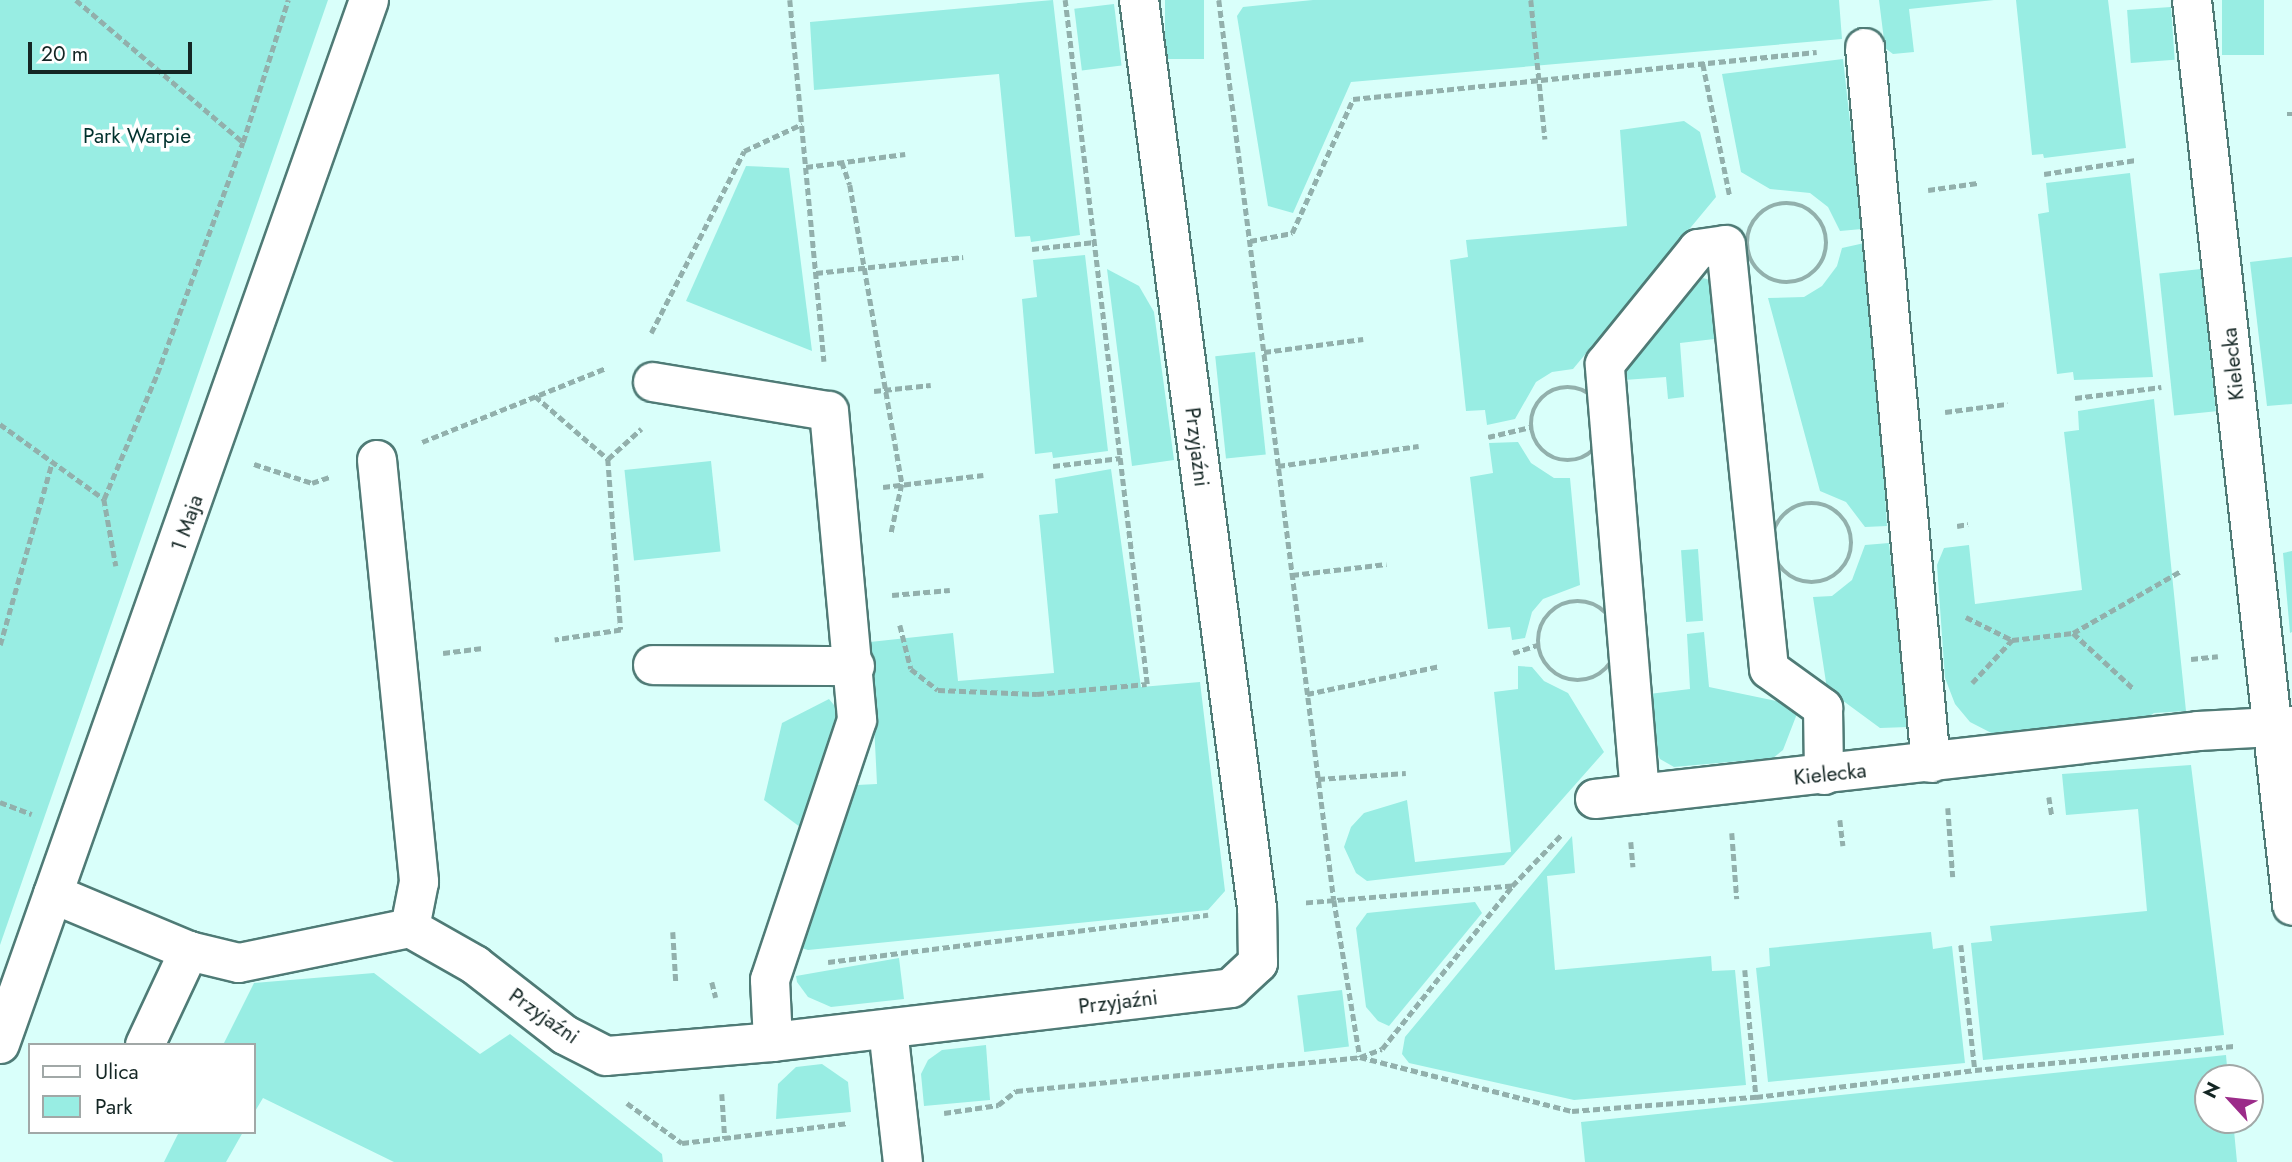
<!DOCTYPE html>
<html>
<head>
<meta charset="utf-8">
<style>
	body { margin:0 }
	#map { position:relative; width:2292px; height:1162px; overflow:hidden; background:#d9fffa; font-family:Jost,sans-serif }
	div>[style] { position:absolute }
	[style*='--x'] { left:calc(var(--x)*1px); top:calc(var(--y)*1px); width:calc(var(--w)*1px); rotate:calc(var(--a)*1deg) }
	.green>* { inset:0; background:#98ede3; transform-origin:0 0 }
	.path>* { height:4.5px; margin-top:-2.25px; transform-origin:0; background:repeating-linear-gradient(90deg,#92b0ac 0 7px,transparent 0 10.5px) }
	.path>.ring { margin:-2.25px; padding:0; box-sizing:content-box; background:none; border:4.5px solid #92b0ac; border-radius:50% }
	.roads { filter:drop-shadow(2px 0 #4f7b76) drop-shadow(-2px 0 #4f7b76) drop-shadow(0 2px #4f7b76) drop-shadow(0 -2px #4f7b76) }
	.minor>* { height:38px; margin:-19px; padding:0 19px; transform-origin:19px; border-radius:19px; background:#fff }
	span { translate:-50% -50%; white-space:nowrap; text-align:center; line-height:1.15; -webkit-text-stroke:7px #fff; paint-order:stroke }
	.park-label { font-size:21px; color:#00312d }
	.street-label { font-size:21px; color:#142624 }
	.legend { position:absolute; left:28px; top:1043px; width:228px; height:91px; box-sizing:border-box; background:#fff; border:2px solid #a1a8a7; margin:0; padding:9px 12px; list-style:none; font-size:21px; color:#142624 }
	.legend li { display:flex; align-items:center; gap:14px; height:35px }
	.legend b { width:35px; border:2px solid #a1a8a7 }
	.north { position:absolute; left:2194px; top:1064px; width:70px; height:70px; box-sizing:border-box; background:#fff; border:2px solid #a1a8a7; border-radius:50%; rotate:297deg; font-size:19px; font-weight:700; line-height:28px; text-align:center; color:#142624 }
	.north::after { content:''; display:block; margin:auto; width:24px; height:32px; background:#9b2b89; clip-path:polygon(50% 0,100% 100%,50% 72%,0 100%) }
	.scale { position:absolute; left:28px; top:42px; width:164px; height:32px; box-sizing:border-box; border:4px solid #142624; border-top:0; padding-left:9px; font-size:21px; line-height:24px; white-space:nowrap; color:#142624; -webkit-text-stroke:5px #fff; paint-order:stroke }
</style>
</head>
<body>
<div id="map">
	<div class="green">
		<div style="clip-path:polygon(0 0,328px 0,0 945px)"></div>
		<div style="clip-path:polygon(1053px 0,1080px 235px,1031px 242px,1030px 236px,1015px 237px,999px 74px,814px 90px,810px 22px)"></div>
		<div style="left:1165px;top:0;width:39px;height:59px"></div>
		<div style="clip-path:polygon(1313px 0,1839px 0,1842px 39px,1351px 82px,1293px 213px,1268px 206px,1237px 16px,1243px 7px)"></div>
		<div style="clip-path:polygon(1879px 0,1994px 0,1909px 9px,1914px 52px,1893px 54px,1885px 48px)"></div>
		<div style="clip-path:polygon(2016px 0,2108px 0,2126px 148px,2044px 158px,2043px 154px,2032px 155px)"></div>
		<div style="left:2222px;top:0;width:42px;height:55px"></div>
		<div style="left:1114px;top:4px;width:62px;height:40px;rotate:83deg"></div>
		<div style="left:2171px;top:7px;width:53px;height:44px;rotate:86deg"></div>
		<div style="clip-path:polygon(1843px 59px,1862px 229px,1840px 231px,1828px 207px,1810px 193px,1770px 189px,1741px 172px,1722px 74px)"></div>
		<div style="clip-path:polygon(1684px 121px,1700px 132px,1716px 197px,1573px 369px,1552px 372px,1536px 382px,1515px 419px,1487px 425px,1485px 410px,1466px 411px,1450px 260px,1468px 257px,1466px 240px,1627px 226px,1620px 130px)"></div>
		<div style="clip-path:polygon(746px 166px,789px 168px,812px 351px,686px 301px)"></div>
		<div style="clip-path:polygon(2130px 173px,2153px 377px,2074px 380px,2073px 372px,2057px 374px,2038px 214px,2049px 212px,2046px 183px)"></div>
		<div style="clip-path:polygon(1869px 242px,1887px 526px,1865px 527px,1846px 502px,1820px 491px,1768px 298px,1804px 297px,1822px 286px,1837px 266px,1842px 248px)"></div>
		<div style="clip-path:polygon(1085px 255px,1108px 451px,1053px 458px,1052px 452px,1035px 454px,1022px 299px,1037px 297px,1033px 260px)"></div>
		<div style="clip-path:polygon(2292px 257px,2292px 404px,2267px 406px,2250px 262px)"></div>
		<div style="clip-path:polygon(1107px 269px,1139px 286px,1154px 312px,1174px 460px,1132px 466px)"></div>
		<div style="left:2201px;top:269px;width:143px;height:42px;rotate:84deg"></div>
		<div style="clip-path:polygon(1703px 278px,1710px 280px,1723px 338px,1680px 343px,1684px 397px,1668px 399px,1666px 377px,1624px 380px,1625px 368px)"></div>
		<div style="left:1255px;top:352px;width:103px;height:40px;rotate:84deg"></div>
		<div style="clip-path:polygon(2154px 399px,2186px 711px,2154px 713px,2135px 726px,2005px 740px,1970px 722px,1955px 704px,1945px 678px,1937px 565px,1944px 548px,1969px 545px,1975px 604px,2082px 590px,2064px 432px,2079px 430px,2078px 411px)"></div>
		<div style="clip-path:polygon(1518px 442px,1531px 463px,1554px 478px,1570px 478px,1580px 585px,1543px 599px,1532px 612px,1525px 638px,1512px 640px,1510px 627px,1488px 629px,1470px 477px,1493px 473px,1489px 443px)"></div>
		<div style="left:711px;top:461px;width:91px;height:87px;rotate:84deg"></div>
		<div style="clip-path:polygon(1111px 469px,1141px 687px,1200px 682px,1225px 891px,1208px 910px,808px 950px,798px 947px,796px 939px,857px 785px,877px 784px,870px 642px,953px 633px,958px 681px,1054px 673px,1039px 515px,1058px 513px,1055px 479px)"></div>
		<div style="clip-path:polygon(1889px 543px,1908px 727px,1880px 728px,1827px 689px,1813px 597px,1832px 596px,1852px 580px,1865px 545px)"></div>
		<div style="left:1698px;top:549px;width:72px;height:17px;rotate:86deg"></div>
		<div style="clip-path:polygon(2292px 551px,2292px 632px,2290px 633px,2283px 553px)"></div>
		<div style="clip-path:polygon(1704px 632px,1709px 687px,1800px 706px,1783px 750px,1773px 758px,1674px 767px,1660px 759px,1652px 743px,1649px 694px,1690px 689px,1687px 634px)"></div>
		<div style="clip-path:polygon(1518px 666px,1532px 667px,1544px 681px,1568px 693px,1604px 752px,1504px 865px,1367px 881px,1356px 873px,1344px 847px,1351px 827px,1364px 813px,1407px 800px,1415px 862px,1511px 852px,1494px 692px,1518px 689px)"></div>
		<div style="clip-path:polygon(829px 699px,843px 716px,807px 823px,800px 827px,764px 800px,782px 723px)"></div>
		<div style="clip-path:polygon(2191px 765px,2224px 1035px,1983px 1060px,1971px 943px,1992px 941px,1990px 926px,2147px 911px,2138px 809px,2066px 815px,2062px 774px)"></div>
		<div style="clip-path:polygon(1572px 836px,1575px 873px,1547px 876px,1555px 970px,1711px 956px,1712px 971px,1735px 970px,1746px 1085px,1574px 1100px,1409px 1063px,1402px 1054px,1405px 1037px)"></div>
		<div style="clip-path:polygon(1475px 902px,1482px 913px,1389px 1026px,1378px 1021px,1366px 1007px,1356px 928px,1367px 913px)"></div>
		<div style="clip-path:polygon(1931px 932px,1933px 949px,1952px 946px,1965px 1063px,1768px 1082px,1756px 968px,1770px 966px,1769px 948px)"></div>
		<div style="clip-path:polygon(899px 958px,904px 999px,831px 1007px,808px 997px,797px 982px,796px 976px)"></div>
		<div style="clip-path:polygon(374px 973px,480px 1054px,510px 1034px,662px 1154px,663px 1162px,394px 1162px,263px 1098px,254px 1113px,254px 1045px,223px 1045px,254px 983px)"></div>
		<div style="left:1342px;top:990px;width:57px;height:45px;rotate:83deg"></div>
		<div style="clip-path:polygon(986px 1045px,990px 1100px,924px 1106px,921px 1074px,928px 1060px,942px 1050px)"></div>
		<div style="clip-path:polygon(2226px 1055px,2228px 1078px,2208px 1078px,2208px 1120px,2233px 1120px,2237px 1162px,1585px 1162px,1581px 1122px)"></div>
		<div style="clip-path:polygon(822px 1064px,848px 1082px,851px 1112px,776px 1119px,778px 1084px,796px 1067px)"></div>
		<div style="clip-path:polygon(179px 1132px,243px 1132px,226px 1162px,164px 1162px)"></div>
	</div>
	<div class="path">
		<div style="--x:76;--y:0;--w:219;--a:40.4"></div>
		<div style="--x:790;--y:0;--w:363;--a:84.6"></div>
		<div style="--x:1219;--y:0;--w:907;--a:82.72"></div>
		<div style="--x:1334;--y:900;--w:159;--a:80.6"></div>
		<div style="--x:1360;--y:1057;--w:219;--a:14.3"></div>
		<div style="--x:1572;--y:1111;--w:185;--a:-4.4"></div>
		<div style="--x:1756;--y:1097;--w:221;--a:-7"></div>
		<div style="--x:1975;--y:1070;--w:260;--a:-5.3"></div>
		<div style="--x:1531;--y:0;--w:140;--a:84.2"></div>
		<div style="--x:1703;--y:64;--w:136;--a:78.5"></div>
		<div style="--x:2287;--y:114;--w:5;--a:0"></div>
		<div style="--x:842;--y:162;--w:24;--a:71"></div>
		<div style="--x:850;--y:185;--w:303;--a:80.1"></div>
		<div style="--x:902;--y:484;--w:51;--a:102.4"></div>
		<div style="--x:806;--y:167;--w:100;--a:-7.5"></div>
		<div style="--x:2044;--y:174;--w:93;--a:-8.7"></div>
		<div style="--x:1928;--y:190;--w:50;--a:-8"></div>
		<div class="ring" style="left:1747px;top:203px;width:75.5px;height:75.5px"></div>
		<div style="--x:1250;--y:241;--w:43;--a:-10.8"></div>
		<div style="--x:1292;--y:233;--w:147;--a:-65.5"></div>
		<div style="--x:1353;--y:99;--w:466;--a:-5.8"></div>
		<div style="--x:1032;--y:249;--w:63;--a:-6.3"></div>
		<div style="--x:816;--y:273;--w:148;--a:-6.2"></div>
		<div style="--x:651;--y:333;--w:204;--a:-62.9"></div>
		<div style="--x:744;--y:151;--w:64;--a:-25"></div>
		<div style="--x:1264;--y:352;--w:100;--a:-7.5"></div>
		<div class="ring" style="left:1531px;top:387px;width:69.5px;height:69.5px"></div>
		<div style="--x:874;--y:391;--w:57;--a:-6"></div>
		<div style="--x:535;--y:396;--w:96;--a:40.8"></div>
		<div style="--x:608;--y:459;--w:171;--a:85.7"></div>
		<div style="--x:621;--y:630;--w:67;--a:171.4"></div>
		<div style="--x:2075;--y:398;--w:87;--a:-7.3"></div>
		<div style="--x:1945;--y:412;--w:63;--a:-7.4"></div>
		<div style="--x:0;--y:424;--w:128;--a:35.8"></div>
		<div style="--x:104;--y:499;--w:136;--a:-67"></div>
		<div style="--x:157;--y:374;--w:247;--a:-69.7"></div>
		<div style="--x:243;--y:142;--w:149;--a:-72.4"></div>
		<div style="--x:1488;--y:437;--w:44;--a:-13.1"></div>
		<div style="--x:422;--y:442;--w:198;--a:-21.9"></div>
		<div style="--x:608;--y:459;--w:45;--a:-42.3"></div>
		<div style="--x:254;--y:464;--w:61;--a:18.1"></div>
		<div style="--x:312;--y:483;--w:18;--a:-19"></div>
		<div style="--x:1053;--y:466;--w:68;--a:-6.7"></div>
		<div style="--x:1278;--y:466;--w:142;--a:-8.1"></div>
		<div style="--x:883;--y:487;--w:101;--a:-6.8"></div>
		<div style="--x:104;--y:499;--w:68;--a:79.8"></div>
		<div class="ring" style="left:1772px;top:503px;width:75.5px;height:75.5px"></div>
		<div style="--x:1957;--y:526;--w:11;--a:-10"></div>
		<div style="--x:1292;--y:575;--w:95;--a:-6.7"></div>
		<div style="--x:892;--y:595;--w:58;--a:-4.9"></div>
		<div class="ring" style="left:1538px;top:601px;width:75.5px;height:75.5px"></div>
		<div style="--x:1966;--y:617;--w:51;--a:26.6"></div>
		<div style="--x:2012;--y:640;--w:61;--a:-6.5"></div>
		<div style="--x:2073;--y:633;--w:125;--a:-29.9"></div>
		<div style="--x:900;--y:625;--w:45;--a:76"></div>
		<div style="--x:911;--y:669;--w:34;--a:38"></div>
		<div style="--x:938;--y:690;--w:99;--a:2.3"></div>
		<div style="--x:1037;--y:694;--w:110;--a:-5.2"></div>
		<div style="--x:1147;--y:684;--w:689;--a:-96.84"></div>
		<div style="--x:2073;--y:633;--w:83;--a:42.6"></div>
		<div style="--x:0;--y:645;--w:189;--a:-74.1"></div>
		<div style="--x:443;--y:653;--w:40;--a:-7.1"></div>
		<div style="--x:1513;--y:653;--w:26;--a:-18"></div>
		<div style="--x:2191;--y:659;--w:27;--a:-6"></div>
		<div style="--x:1972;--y:683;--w:59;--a:-47.1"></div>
		<div style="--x:1307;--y:694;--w:136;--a:-11.9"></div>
		<div style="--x:1318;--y:779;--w:88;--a:-3.9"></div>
		<div style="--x:2049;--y:797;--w:20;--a:81"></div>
		<div style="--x:0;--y:802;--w:34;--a:21"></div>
		<div style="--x:1948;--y:808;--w:69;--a:85.9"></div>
		<div style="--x:1840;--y:820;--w:26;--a:83"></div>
		<div style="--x:1732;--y:833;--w:66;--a:85.7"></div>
		<div style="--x:1631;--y:842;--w:25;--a:85"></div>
		<div style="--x:1512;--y:886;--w:72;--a:-46.1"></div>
		<div style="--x:673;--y:932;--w:50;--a:86.6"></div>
		<div style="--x:1961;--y:945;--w:126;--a:83.6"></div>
		<div style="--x:828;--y:962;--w:383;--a:-7.1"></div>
		<div style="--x:1745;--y:970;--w:127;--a:85"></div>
		<div style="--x:712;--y:982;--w:16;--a:76"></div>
		<div style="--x:722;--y:1094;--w:45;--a:86.2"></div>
		<div style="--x:627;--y:1103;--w:68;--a:36"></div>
		<div style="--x:682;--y:1143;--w:168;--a:-6.8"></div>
		<div style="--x:944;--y:1113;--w:55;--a:-8.4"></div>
		<div style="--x:998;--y:1105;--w:23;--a:-38"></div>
		<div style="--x:1016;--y:1091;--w:346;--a:-5.6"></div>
		<div style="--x:1360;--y:1057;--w:23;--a:-20"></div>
		<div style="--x:1382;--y:1049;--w:208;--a:-51.4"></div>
		<div style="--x:1512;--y:886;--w:209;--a:175.3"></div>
	</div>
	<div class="roads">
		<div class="minor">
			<div style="--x:2192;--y:0;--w:911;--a:83.69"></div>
			<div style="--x:1865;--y:48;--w:718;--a:84.73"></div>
			<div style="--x:653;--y:382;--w:178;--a:9.4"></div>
			<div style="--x:829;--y:411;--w:310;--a:84.8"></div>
			<div style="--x:857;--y:720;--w:274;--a:108.5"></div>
			<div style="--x:770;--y:980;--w:62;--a:87.2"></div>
			<div style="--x:377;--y:460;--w:424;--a:84.3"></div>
			<div style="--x:419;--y:882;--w:47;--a:101.1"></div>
			<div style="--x:653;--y:665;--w:202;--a:0.3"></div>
			<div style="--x:1640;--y:794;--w:431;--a:-94.7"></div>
			<div style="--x:1605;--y:364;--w:148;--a:-51"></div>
			<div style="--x:1698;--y:249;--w:28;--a:-8"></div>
			<div style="--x:1726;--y:245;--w:426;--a:84.2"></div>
			<div style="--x:1769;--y:669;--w:67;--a:35.8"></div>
			<div style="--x:1823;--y:708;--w:67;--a:89.1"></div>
			<div style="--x:1595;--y:799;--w:607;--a:-6.43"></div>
			<div style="--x:2198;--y:731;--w:94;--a:-3"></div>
			<div style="--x:53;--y:894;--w:147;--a:22.7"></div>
			<div style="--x:189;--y:951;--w:51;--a:13.5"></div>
			<div style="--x:239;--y:963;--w:175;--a:-11.6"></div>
			<div style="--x:410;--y:928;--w:75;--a:29.6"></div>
			<div style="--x:475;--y:965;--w:114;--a:37.9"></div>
			<div style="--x:565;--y:1035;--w:46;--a:27.1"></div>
			<div style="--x:606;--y:1056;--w:168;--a:-4.8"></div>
			<div style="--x:773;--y:1042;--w:461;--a:-6.7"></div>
			<div style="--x:1231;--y:988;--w:37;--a:-43"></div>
			<div style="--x:1258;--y:963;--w:55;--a:-91"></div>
			<div style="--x:1257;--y:908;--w:916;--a:-97.4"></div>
			<div style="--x:888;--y:1029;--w:134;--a:83.6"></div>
			<div style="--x:0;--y:1044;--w:1107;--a:-70.53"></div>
			<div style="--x:145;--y:1045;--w:104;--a:-64.9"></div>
		</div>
	</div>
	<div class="park-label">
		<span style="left:137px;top:136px">Park Warpie</span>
	</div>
	<div class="street-label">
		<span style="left:2233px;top:364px;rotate:-96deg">Kielecka</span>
		<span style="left:1197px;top:447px;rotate:83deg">Przyjaźni</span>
		<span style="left:187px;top:523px;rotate:-71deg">1 Maja</span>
		<span style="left:1830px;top:774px;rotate:-6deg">Kielecka</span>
		<span style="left:1118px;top:1002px;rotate:-7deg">Przyjaźni</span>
		<span style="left:544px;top:1016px;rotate:35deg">Przyjaźni</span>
	</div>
	<ul class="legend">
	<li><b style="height:9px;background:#fff"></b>Ulica</li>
	<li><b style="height:19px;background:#98ede3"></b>Park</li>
	</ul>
	<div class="north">N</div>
	<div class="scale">20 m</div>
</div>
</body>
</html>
